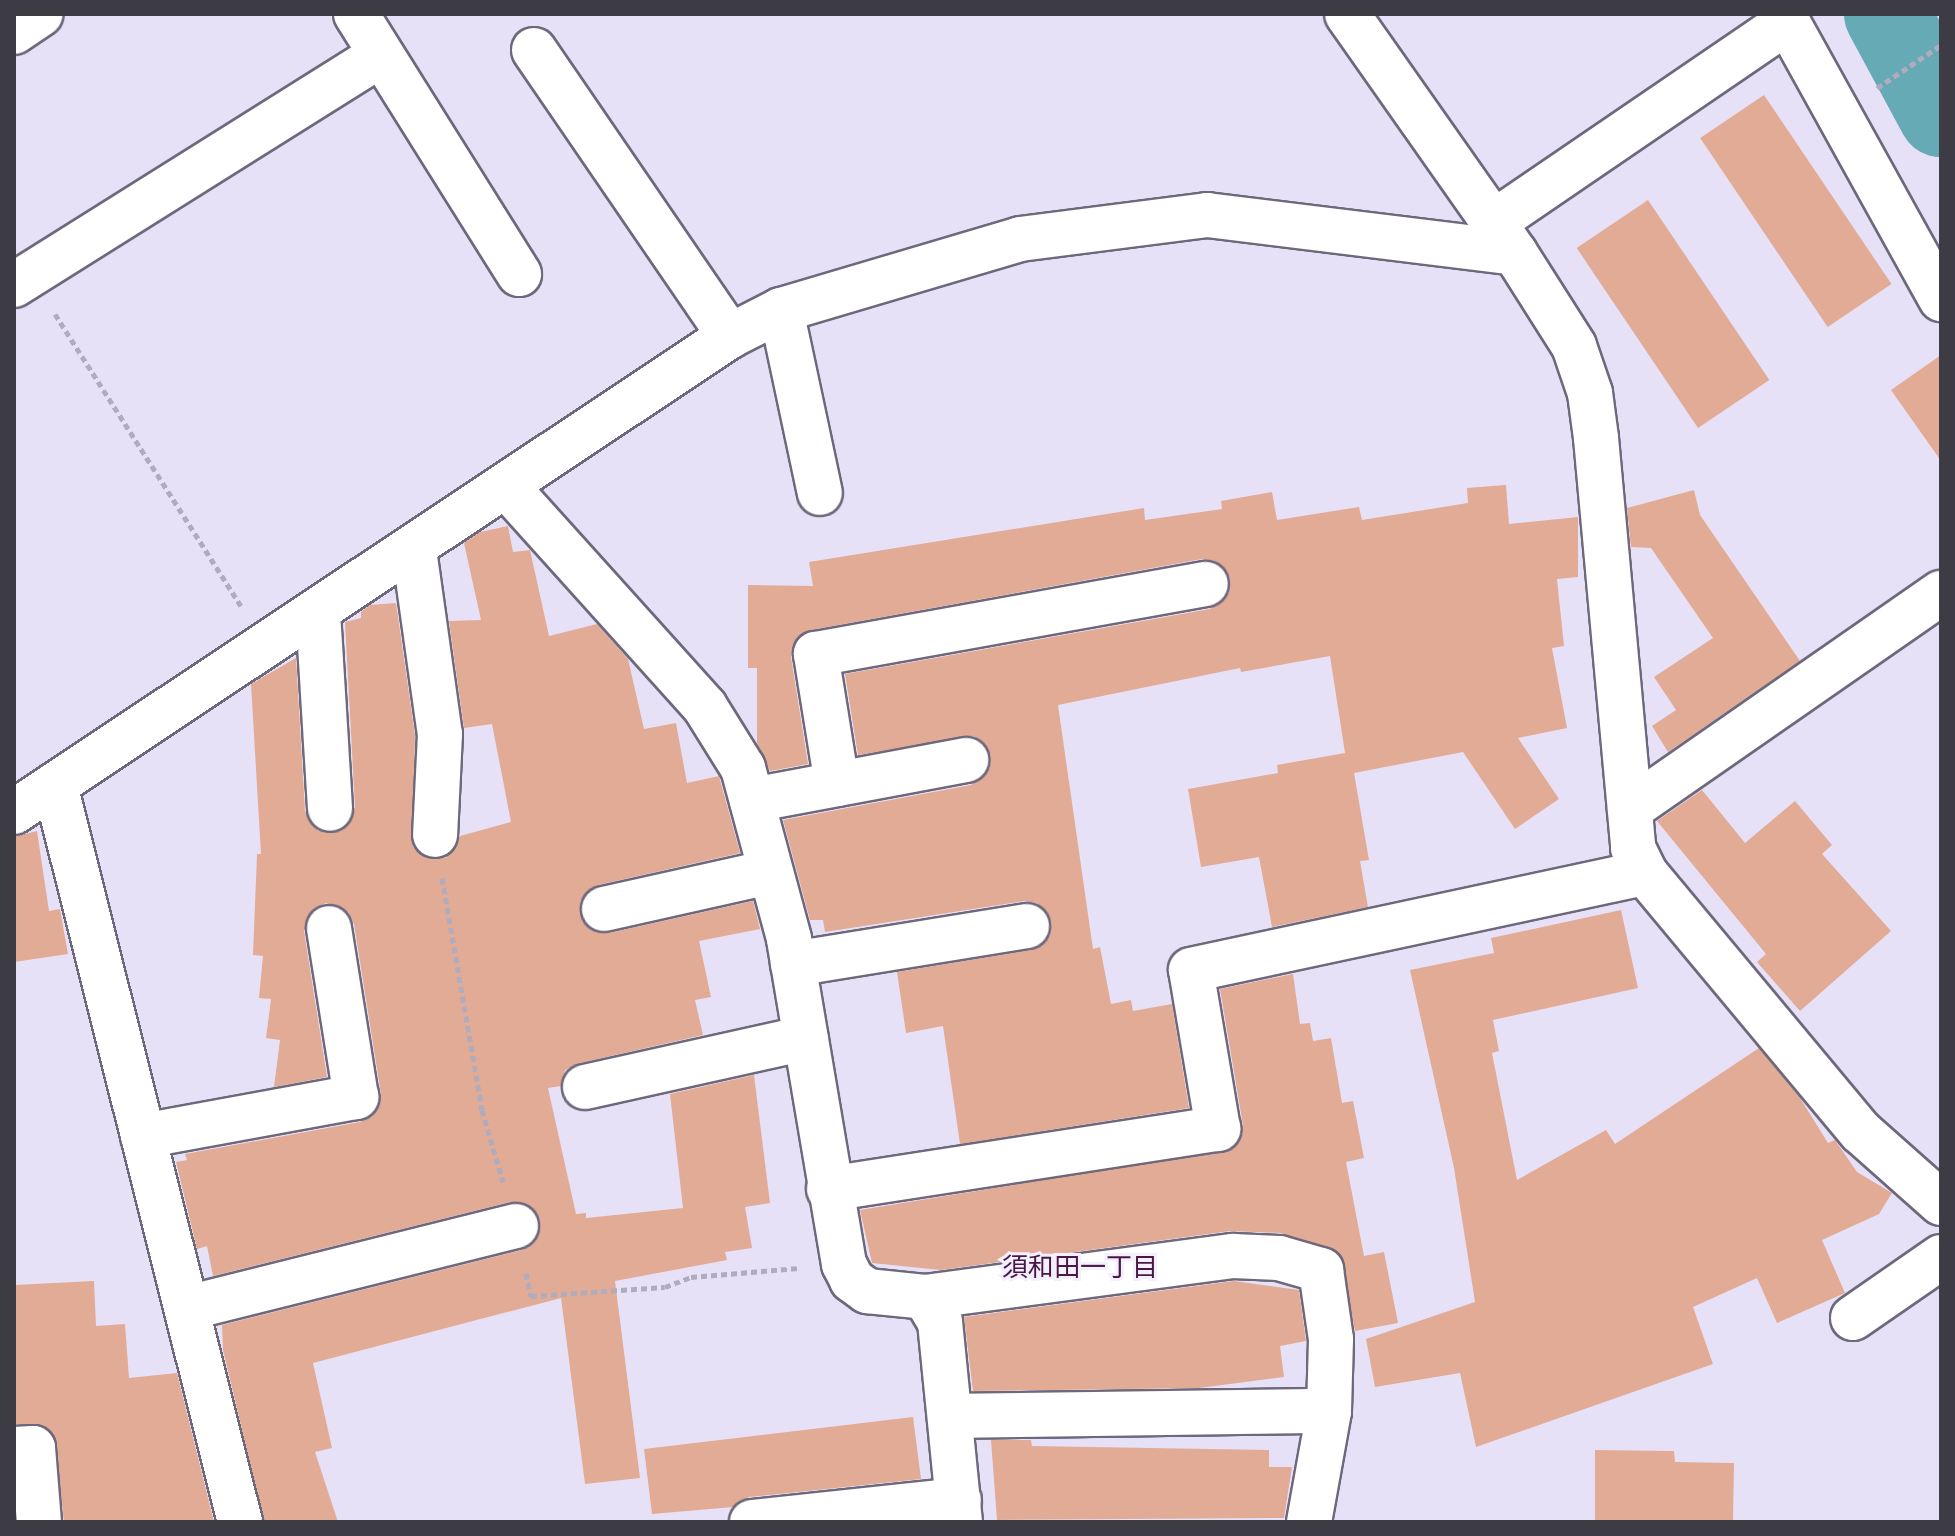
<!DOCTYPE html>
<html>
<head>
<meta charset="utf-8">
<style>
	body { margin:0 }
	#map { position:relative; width:1955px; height:1536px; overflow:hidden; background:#e7e1f7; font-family:"Source Sans 3","Noto Sans JP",sans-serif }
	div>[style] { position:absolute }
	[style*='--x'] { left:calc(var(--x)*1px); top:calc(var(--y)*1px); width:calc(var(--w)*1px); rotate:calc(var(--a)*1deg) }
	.river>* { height:86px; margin:-43px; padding:0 43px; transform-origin:43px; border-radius:43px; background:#66aab6 }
	.building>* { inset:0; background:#e2ab96; transform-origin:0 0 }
	.path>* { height:5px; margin-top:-2.5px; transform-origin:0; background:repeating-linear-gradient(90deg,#b0abbd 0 6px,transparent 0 10px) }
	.roads { filter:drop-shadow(2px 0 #6e687c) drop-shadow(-2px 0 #6e687c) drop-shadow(0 2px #6e687c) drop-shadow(0 -2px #6e687c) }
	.minor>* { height:44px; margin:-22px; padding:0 22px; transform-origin:22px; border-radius:22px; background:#fff }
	span { translate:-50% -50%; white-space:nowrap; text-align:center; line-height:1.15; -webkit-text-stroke:6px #f3effd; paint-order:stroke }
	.neighbourhood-label { font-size:26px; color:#491645 }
	.frame { position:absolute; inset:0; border:16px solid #3d3b43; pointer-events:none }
</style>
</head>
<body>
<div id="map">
	<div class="river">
		<div style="--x:1887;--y:14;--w:114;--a:61.6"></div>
	</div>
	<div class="building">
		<div style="left:1764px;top:95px;width:228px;height:77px;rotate:56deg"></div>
		<div style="left:1648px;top:200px;width:217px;height:86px;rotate:56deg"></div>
		<div style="clip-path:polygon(1941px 355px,1941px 461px,1891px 390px)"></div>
		<div style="clip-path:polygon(1506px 485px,1509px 524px,1578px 517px,1578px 577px,1557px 579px,1564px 646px,1552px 648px,1567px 728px,1518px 738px,1559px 799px,1515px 829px,1463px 752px,1354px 773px,1369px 860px,1360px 861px,1368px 907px,1272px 927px,1259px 857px,1201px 867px,1188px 789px,1278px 773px,1277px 765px,1345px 753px,1330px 656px,1241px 672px,1240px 668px,1058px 705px,1093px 949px,1100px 947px,1111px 1004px,1131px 1000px,1133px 1011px,1172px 1004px,1189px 1108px,960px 1144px,943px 1026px,906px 1033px,897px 972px,1032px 950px,1050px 936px,1051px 921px,1037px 903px,1024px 901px,825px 932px,823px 920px,810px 920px,783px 820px,971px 785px,990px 768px,985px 744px,974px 736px,858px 755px,845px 674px,1210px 609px,1229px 593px,1230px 579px,1215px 561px,1202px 559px,811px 630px,793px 645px,791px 657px,808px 764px,770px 771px,757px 743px,757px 668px,748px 668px,748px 585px,813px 586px,809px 562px,1144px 508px,1145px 520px,1222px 509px,1221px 501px,1272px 492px,1277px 520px,1359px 507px,1362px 520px,1468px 503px,1467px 488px)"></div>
		<div style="clip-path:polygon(1694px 490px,1700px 515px,1800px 661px,1668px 752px,1652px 726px,1676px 710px,1654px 677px,1713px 638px,1651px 548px,1631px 547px,1627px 508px)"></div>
		<div style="clip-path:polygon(508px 526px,513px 552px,530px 550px,549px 636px,597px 624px,628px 659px,644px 729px,676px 723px,687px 783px,719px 776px,740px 853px,598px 885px,580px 901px,585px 925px,609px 933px,753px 901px,760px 929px,699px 941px,711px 997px,695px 1000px,703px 1035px,580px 1063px,565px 1070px,561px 1086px,548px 1088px,576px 1214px,586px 1213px,586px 1218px,683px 1208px,670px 1094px,754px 1075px,770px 1203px,745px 1207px,752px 1248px,725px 1252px,727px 1260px,615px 1281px,640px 1478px,585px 1484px,561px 1298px,313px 1363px,332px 1448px,315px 1452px,338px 1522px,264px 1522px,223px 1350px,222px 1325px,522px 1250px,534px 1243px,540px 1221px,533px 1208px,510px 1202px,213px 1276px,207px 1246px,197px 1249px,176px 1162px,187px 1160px,185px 1154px,360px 1122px,373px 1116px,381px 1094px,354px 924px,348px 912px,326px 903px,313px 909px,304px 931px,327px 1077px,274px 1087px,280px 1040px,266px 1038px,271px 999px,259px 998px,263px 956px,253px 955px,257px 854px,261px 854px,251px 684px,296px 658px,305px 811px,318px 831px,343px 830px,355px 807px,345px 622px,361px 618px,361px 612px,370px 605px,396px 603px,415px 735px,413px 847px,422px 856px,446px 858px,460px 836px,511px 822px,492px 724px,464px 728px,449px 621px,481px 620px,464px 543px,480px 532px)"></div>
		<div style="clip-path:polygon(1702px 790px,1745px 843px,1795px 801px,1832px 845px,1822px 854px,1891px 931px,1800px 1011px,1757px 962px,1766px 954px,1657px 821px)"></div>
		<div style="clip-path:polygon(37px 831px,49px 911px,60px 909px,68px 954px,14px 962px,14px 837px)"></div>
		<div style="clip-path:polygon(1621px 910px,1638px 988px,1493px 1020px,1499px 1051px,1492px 1053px,1517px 1180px,1606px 1130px,1615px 1144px,1759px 1048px,1800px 1098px,1828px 1143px,1835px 1140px,1857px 1172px,1892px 1193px,1879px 1214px,1822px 1240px,1845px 1293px,1777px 1323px,1757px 1278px,1693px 1307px,1713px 1364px,1476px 1447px,1460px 1373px,1375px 1387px,1366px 1339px,1475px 1302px,1454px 1168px,1410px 970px,1494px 953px,1491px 938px)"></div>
		<div style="clip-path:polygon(1293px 974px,1300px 1024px,1310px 1023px,1313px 1041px,1331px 1038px,1342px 1103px,1353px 1101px,1364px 1158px,1346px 1162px,1364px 1256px,1384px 1252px,1398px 1323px,1355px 1331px,1340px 1254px,1280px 1233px,1230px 1231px,941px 1270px,872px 1263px,860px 1210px,1233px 1149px,1243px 1125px,1220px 989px)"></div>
		<div style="clip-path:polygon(94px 1281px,96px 1326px,125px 1324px,129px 1378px,177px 1373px,214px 1522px,64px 1522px,54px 1435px,43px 1425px,14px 1424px,14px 1285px)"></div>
		<div style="clip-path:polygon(1234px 1281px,1299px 1290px,1306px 1341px,1280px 1346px,1284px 1377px,1199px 1388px,973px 1391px,964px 1317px)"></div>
		<div style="clip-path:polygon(913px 1417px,921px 1479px,749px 1497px,733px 1507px,652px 1514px,644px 1449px)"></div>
		<div style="clip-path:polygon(991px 1440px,1031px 1440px,1032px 1446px,1269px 1450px,1269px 1467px,1292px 1467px,1284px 1518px,997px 1520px)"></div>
		<div style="clip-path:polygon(1595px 1450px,1674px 1451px,1675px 1462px,1734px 1463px,1733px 1522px,1595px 1522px)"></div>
	</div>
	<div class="path">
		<div style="--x:1877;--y:88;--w:77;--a:-33.9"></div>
		<div style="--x:55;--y:314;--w:346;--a:57.5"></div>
		<div style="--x:442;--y:878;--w:235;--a:80.2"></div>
		<div style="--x:482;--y:1110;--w:75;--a:73.7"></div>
		<div style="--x:526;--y:1273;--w:24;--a:78"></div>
		<div style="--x:531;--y:1296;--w:134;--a:-3.8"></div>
		<div style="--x:665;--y:1287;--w:28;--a:-21"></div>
		<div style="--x:691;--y:1277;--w:108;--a:-4.8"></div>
	</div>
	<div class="roads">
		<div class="minor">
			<div style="--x:356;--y:14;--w:307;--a:57.9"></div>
			<div style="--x:1347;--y:14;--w:292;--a:54.9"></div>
			<div style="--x:1515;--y:253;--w:110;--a:57.6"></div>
			<div style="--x:1574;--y:346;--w:50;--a:71.2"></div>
			<div style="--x:1590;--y:393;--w:45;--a:82.4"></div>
			<div style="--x:1596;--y:438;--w:412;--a:84.8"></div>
			<div style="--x:1633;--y:848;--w:28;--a:64"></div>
			<div style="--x:1645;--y:873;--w:337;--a:50.2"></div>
			<div style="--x:1861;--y:1132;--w:107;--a:41.6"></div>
			<div style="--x:1783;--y:14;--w:326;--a:61"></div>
			<div style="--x:14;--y:32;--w:32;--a:-34"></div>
			<div style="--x:534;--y:50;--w:347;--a:55.6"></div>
			<div style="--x:1494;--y:222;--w:355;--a:-34.3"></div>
			<div style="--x:14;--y:285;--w:433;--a:-32.1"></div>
			<div style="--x:781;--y:310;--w:187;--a:78"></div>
			<div style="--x:507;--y:487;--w:296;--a:48"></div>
			<div style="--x:705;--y:707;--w:72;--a:58.1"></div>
			<div style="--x:743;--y:768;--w:177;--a:74.9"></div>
			<div style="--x:789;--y:939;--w:330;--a:80.4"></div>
			<div style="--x:844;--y:1264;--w:18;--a:63"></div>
			<div style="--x:852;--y:1280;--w:19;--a:36"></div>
			<div style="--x:867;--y:1291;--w:58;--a:5.9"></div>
			<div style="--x:925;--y:1297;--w:29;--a:59"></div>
			<div style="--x:940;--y:1322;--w:201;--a:84.3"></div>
			<div style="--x:414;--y:550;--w:186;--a:82"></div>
			<div style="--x:440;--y:734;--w:101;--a:92.8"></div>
			<div style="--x:318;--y:612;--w:197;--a:86.5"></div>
			<div style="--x:837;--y:784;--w:132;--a:-99.2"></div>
			<div style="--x:816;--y:654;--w:396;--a:-10.2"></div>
			<div style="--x:55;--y:785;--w:760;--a:75.91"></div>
			<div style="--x:752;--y:800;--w:218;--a:-10.6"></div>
			<div style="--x:1630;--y:809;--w:379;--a:-34.8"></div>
			<div style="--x:14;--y:812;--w:860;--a:-33.62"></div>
			<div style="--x:730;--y:336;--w:57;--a:-27"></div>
			<div style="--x:781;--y:310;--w:249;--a:-16.5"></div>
			<div style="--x:1020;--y:239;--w:189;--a:-7.3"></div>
			<div style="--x:1207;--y:215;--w:310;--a:7"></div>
			<div style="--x:604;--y:909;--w:170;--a:-12.6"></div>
			<div style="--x:793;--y:964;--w:237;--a:-9.2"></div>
			<div style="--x:585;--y:1087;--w:226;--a:-12.5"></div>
			<div style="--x:143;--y:1136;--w:217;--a:-10.4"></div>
			<div style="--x:356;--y:1097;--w:171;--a:-99.1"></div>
			<div style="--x:829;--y:1189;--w:394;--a:-8.8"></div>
			<div style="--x:1218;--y:1129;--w:161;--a:-99.6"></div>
			<div style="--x:1191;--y:970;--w:464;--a:-12.1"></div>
			<div style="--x:925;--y:1297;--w:311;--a:-7.6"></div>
			<div style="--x:1233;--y:1256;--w:46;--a:2.5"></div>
			<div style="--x:1279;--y:1258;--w:44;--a:15.9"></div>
			<div style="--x:1321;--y:1270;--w:70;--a:81.8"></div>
			<div style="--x:1331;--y:1339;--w:72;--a:91.6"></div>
			<div style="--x:1329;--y:1411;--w:113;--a:100.2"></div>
			<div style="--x:187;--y:1308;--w:339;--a:-14"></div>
			<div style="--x:1853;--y:1318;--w:107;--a:-34.7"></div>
			<div style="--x:950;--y:1416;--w:379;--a:-0.8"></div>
			<div style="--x:14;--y:1449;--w:19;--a:-3"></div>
			<div style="--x:33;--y:1448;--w:74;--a:85.4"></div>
			<div style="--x:752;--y:1522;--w:208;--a:-6.1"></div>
		</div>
	</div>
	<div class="neighbourhood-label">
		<span style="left:1080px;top:1268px">須和田一丁目</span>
	</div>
	<div class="frame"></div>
</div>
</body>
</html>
